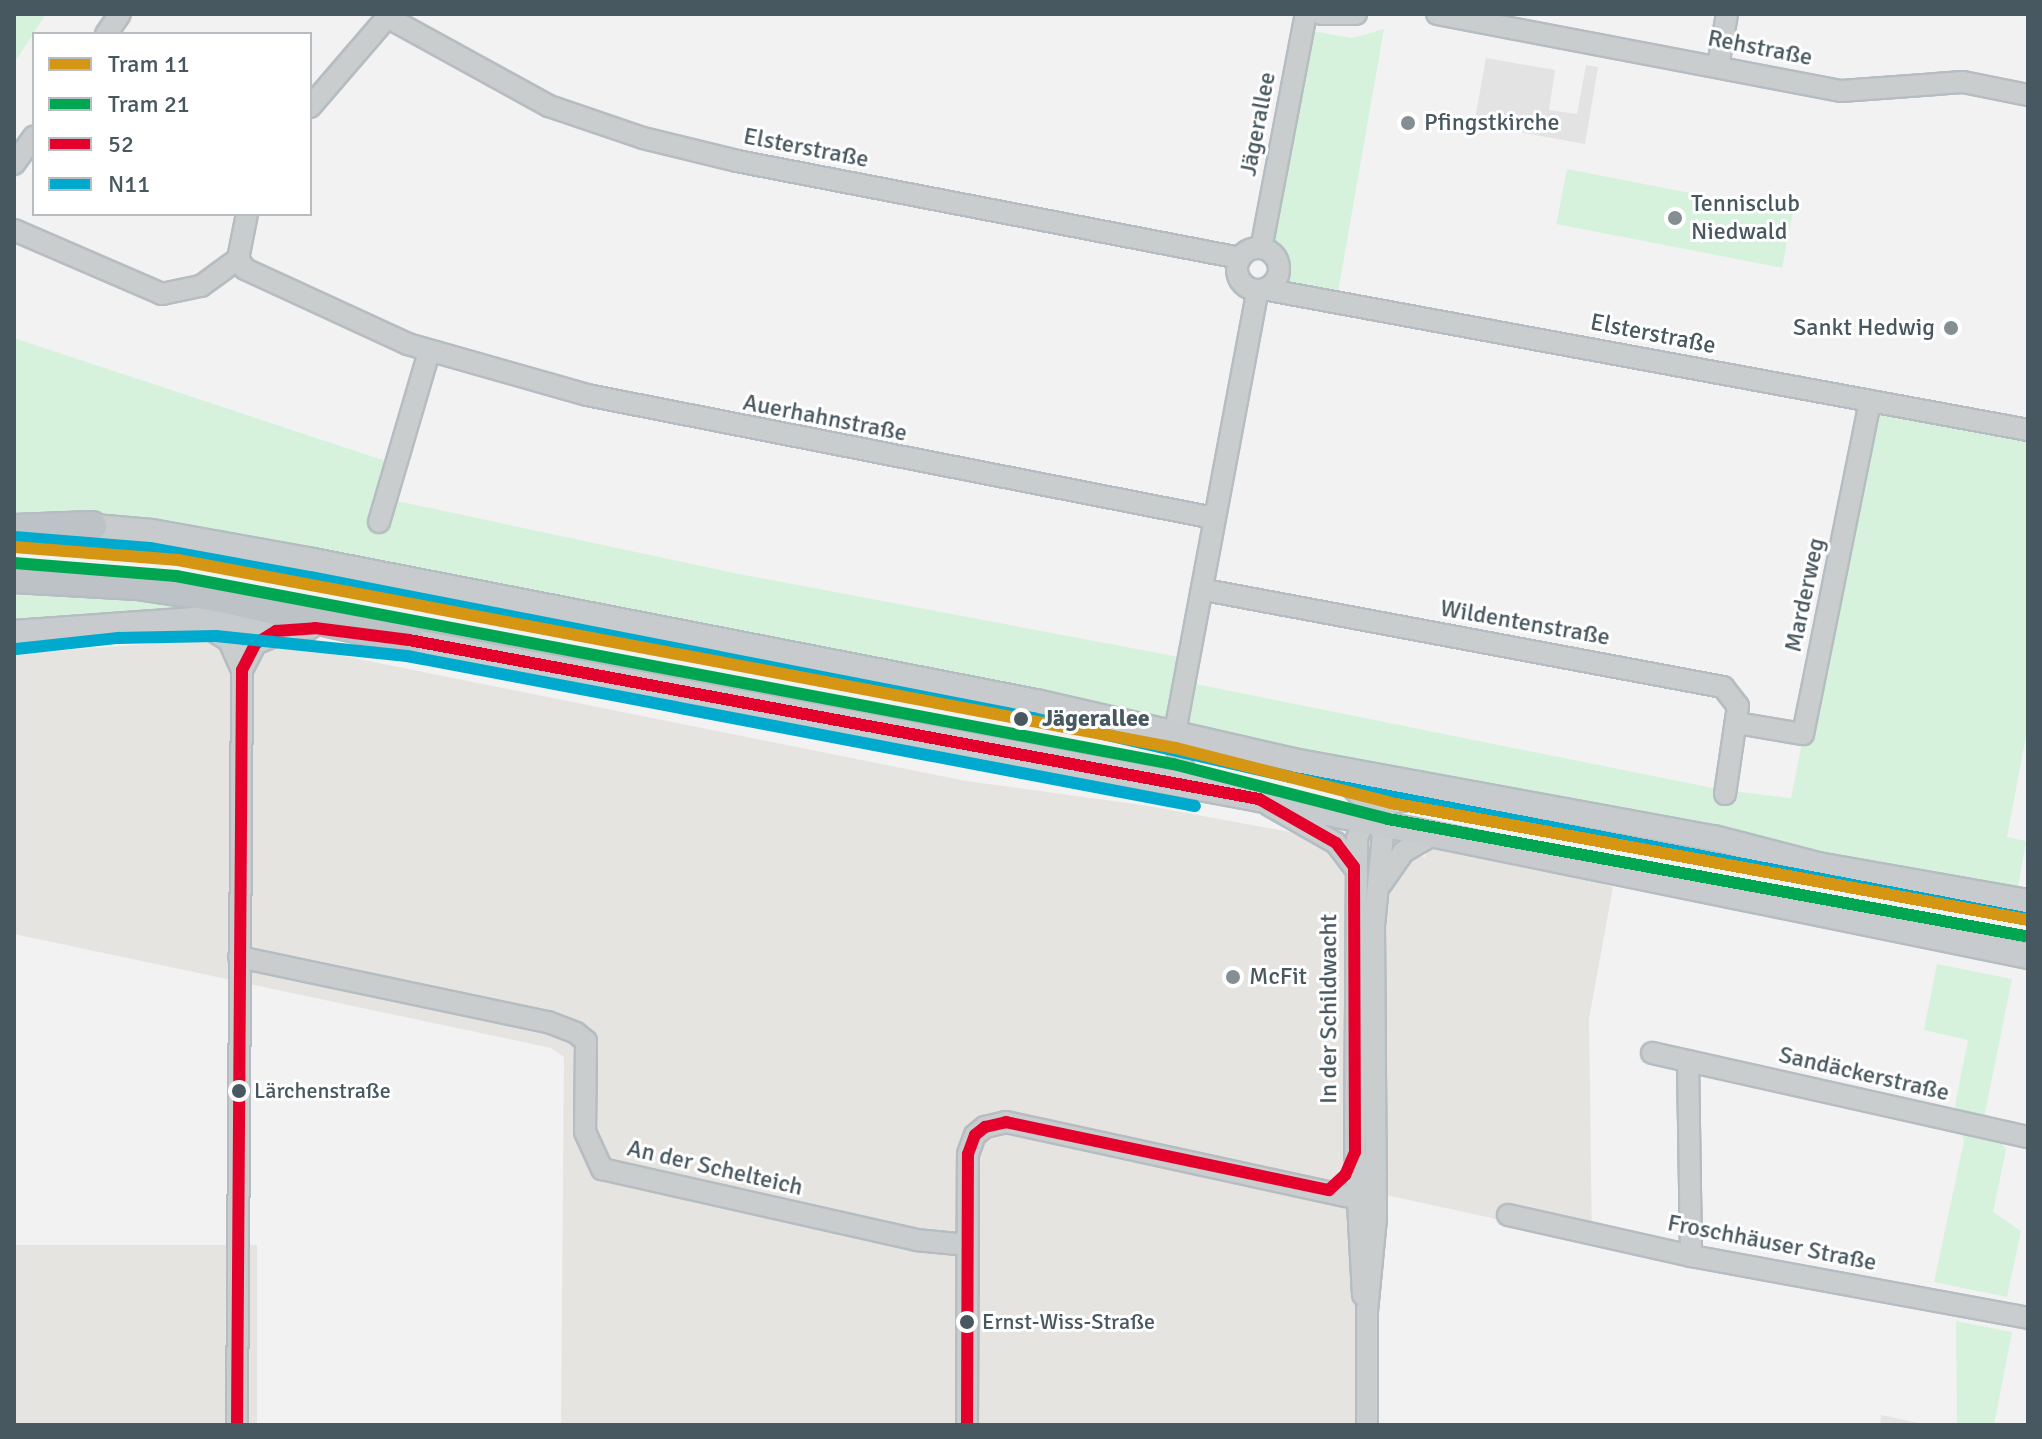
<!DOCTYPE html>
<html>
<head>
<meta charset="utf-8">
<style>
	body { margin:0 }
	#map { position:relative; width:2042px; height:1439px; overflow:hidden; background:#f2f2f2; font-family:Signika,sans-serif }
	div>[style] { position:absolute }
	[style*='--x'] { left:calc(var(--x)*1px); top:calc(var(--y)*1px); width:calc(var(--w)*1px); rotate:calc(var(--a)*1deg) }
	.commercial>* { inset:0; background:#e6e4e0; transform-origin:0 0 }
	.education>* { inset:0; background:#e4e3e4 }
	.green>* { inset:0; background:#d6f2dd; transform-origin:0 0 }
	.roads { filter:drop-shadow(2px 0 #b6bdc2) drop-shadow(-2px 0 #b6bdc2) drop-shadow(0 2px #b6bdc2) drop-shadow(0 -2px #b6bdc2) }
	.minor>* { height:20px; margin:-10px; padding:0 10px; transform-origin:10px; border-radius:10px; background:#c9cdce }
	.minor>.ring { margin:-10px; padding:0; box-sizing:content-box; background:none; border:20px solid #c9cdce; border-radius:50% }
	.major>* { height:24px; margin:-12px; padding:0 12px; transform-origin:12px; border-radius:12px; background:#c7cbcd }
	.highway>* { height:28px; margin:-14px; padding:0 14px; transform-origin:14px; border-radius:14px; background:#bcc2c6 }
	.bus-1>* { height:12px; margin:-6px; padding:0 6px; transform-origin:6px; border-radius:6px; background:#e4002b }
	.bus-2>* { height:12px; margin:-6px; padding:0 6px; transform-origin:6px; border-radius:6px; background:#00a9ce }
	.tram-1>* { height:12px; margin:-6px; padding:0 6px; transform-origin:6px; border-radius:6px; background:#d49613 }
	.tram-2>* { height:12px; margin:-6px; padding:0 6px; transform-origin:6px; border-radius:6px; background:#00a651 }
	.dots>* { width:22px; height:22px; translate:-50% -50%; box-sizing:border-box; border:4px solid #fff; border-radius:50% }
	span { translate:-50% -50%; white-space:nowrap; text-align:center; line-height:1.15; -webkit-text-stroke:6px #fff; paint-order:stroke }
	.bus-label { font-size:22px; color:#485860 }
	.left { translate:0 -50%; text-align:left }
	.street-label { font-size:24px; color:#485860 }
	.poi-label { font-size:24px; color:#485860 }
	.right { translate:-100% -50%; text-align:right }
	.stop-label { font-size:24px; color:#485860; font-weight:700 }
	.frame { position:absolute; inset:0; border:16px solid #485860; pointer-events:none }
	.legend { position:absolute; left:32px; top:32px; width:280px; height:184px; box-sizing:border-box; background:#fff; border:2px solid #b6bcbf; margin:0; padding:10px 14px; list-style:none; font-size:24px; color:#485860 }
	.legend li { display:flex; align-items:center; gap:16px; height:40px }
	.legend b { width:40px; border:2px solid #b6bcbf }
</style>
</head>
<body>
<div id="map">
	<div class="commercial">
		<div style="clip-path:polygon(187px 641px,304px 648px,966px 781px,1149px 806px,1425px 857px,1433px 835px,1613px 887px,1589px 1019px,1592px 1240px,1358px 1189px,1361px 1425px,561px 1425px,564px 1057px,551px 1048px,14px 934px,14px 654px)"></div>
		<div style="left:257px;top:1245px;width:180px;height:243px;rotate:90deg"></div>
	</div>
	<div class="education">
		<div style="clip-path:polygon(1486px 58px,1555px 70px,1549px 110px,1577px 114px,1586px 65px,1598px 67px,1585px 144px,1474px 124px)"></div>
		<div style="clip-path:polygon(1881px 1415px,1928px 1425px,1880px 1425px)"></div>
	</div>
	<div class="green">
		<div style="clip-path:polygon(14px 14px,46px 14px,14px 63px)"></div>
		<div style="clip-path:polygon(1384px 29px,1337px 298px,1274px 287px,1266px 244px,1306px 30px,1352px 38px)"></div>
		<div style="left:1567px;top:169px;width:230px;height:56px;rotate:11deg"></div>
		<div style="clip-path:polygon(14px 338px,407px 468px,388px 499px,739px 574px,1190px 659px,1186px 682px,1723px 790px,1791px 798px,1870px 401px,2028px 430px,2028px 725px,2007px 837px,2026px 841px,2016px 899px,397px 578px,14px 521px)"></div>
		<div style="clip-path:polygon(14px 590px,84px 592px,199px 605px,201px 610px,14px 622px)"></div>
		<div style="clip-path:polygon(485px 609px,719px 648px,718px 655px)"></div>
		<div style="clip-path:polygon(480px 630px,714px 673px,713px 682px,480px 634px)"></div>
		<div style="clip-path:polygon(1204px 769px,1353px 805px,1353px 808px,1223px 779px)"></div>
		<div style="clip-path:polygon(1416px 800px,1438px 800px,1996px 901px,1994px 908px)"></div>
		<div style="clip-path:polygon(1398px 815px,1776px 887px,2001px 927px,1999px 936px)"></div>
		<div style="clip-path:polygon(1937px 964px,2012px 979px,1985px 1113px,2006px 1150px,1993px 1212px,2021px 1231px,2007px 1297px,1934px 1282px,1964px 1141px,1955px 1105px,1968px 1040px,1924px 1030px)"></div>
		<div style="clip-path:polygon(1956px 1321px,2012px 1332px,1994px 1425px,1957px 1425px)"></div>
	</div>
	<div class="roads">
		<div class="minor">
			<div style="--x:1321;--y:14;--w:35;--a:0"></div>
			<div style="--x:1437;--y:14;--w:411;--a:10.8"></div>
			<div style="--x:1841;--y:91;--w:122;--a:-4.2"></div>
			<div style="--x:1963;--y:82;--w:66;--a:11.3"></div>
			<div style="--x:387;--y:17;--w:185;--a:28.8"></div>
			<div style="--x:549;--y:106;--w:99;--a:18.8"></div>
			<div style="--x:643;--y:138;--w:97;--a:13.7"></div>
			<div style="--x:737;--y:161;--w:512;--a:10.92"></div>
			<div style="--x:106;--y:34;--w:24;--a:-55"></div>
			<div style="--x:1718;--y:66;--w:53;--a:-80.2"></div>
			<div style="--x:310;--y:107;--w:123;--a:-49.3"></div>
			<div style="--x:14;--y:164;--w:34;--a:-54"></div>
			<div style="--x:14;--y:230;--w:161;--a:23.4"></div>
			<div style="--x:162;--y:294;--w:40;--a:-12"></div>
			<div style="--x:201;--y:286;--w:46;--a:-36.1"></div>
			<div style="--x:1262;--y:244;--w:234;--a:-79.2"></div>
			<div class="ring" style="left:1237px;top:248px;width:22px;height:22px"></div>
			<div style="--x:238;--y:259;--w:12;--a:55"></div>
			<div style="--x:245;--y:269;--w:179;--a:24.7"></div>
			<div style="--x:408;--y:344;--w:186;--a:15.9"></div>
			<div style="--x:587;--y:395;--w:639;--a:11.1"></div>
			<div style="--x:238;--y:259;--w:46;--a:-78.7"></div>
			<div style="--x:1269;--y:290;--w:772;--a:10.45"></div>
			<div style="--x:379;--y:522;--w:177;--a:-73.6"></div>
			<div style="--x:1205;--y:590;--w:527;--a:10.61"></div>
			<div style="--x:1723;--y:687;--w:24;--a:52"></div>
			<div style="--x:1738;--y:706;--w:89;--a:98.4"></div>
			<div style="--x:200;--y:622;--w:35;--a:33"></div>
			<div style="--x:229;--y:641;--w:32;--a:66"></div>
			<div style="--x:1737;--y:723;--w:67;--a:9.5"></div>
			<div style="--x:1803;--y:734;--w:340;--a:-78.6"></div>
			<div style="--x:1334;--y:769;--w:53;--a:45.8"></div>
			<div style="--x:1371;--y:807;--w:30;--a:66"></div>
			<div style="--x:1383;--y:834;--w:92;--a:95.6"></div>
			<div style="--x:1374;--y:926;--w:292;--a:89.6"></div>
			<div style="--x:1376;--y:1218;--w:93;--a:95.5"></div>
			<div style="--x:1367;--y:1311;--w:114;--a:90"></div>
			<div style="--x:1195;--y:789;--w:33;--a:-119"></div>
			<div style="--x:1179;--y:760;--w:28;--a:-98"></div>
			<div style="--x:1175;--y:732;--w:447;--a:-79.4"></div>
			<div style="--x:1269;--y:805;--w:77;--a:29.6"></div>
			<div style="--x:1336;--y:843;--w:30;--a:53"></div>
			<div style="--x:1381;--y:884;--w:39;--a:-55"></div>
			<div style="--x:1403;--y:852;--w:34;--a:-30"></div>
			<div style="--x:239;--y:957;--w:316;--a:11.9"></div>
			<div style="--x:548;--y:1022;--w:30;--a:21"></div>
			<div style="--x:576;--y:1033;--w:13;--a:39"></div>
			<div style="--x:586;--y:1041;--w:91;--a:90.6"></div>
			<div style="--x:585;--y:1132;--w:41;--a:65.3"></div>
			<div style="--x:602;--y:1169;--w:322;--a:12.7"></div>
			<div style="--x:916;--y:1240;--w:52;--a:5.5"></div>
			<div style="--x:1652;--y:1053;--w:385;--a:12.6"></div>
			<div style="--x:1688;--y:1061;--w:195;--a:89.1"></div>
			<div style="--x:1508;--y:1215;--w:188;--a:12.6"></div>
			<div style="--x:1691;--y:1256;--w:343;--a:10.4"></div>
			<div style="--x:1363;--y:1295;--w:148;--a:-93.1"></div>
			<div style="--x:1355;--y:1147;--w:309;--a:-89.6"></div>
			<div style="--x:1357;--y:838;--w:18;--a:-68"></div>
			<div style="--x:1364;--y:821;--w:32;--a:-34"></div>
			<div style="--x:1391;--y:803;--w:50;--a:-10.4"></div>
			<div style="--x:237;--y:1425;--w:755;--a:-89.62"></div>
			<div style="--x:242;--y:670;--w:29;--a:-63"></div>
			<div style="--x:255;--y:644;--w:39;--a:-23"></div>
			<div style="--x:967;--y:1425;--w:271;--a:-89.8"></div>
			<div style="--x:968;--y:1154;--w:20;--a:-70"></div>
			<div style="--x:975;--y:1135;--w:13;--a:-39"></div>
			<div style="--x:985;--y:1127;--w:22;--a:-13"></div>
			<div style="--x:1006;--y:1122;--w:348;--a:12.3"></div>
			<div style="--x:1346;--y:1196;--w:10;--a:6"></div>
			<div style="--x:1356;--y:1197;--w:30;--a:-48"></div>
		</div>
		<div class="major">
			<div style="--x:72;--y:525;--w:80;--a:5"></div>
			<div style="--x:152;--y:532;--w:164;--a:10.2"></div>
			<div style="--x:313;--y:561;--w:737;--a:11.04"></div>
			<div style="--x:1036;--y:702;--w:264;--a:12.9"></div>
			<div style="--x:1293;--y:761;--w:428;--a:10.4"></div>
			<div style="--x:1714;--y:838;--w:107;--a:14.6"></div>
			<div style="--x:1818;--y:865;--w:213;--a:10"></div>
			<div style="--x:14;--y:633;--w:182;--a:-4.1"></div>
			<div style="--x:196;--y:620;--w:113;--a:3.5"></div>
			<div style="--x:393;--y:638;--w:881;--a:10.53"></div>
			<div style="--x:1259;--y:799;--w:785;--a:11.54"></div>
		</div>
		<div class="highway">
			<div style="--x:14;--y:529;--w:78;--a:-2.2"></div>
			<div style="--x:14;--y:578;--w:123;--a:3.3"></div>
			<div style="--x:137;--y:585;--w:81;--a:8.5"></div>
			<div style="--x:217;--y:597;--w:197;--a:12.6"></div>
		</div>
	</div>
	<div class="bus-1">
		<div style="--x:237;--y:1425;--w:755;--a:-89.62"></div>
		<div style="--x:242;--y:670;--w:29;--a:-63"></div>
		<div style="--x:255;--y:644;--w:25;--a:-32"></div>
		<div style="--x:276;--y:631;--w:39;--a:-4"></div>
		<div style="--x:315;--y:628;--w:95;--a:7.3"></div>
		<div style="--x:409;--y:640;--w:865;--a:10.6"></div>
		<div style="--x:1259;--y:799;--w:89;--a:29.7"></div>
		<div style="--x:1336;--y:843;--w:30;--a:53"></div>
		<div style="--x:1354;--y:867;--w:285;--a:89.8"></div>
		<div style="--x:1355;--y:1152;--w:25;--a:113"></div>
		<div style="--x:1345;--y:1175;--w:22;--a:137"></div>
		<div style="--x:967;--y:1425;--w:271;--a:-89.8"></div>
		<div style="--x:968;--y:1154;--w:20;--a:-70"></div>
		<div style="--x:975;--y:1135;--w:13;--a:-39"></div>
		<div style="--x:985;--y:1127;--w:22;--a:-13"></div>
		<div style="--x:1006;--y:1122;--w:330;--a:11.9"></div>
	</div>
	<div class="bus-2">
		<div style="--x:14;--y:537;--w:136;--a:4.6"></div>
		<div style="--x:150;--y:548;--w:163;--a:10.3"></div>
		<div style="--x:310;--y:577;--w:737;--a:11.04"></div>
		<div style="--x:1033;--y:718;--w:264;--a:12.9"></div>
		<div style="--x:1290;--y:777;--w:748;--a:10.86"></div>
		<div style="--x:16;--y:649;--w:103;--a:-6.2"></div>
		<div style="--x:118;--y:638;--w:98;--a:-1.2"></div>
		<div style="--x:216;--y:636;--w:192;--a:6"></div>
		<div style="--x:407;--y:656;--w:802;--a:10.78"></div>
	</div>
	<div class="tram-1">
		<div style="--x:14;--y:547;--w:165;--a:4.5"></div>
		<div style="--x:178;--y:560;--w:1016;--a:10.67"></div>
		<div style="--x:1176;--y:748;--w:222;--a:14.3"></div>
		<div style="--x:1391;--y:803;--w:648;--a:10.41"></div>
	</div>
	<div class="tram-2">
		<div style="--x:14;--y:563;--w:163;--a:4.6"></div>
		<div style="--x:176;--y:576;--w:1015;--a:10.68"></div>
		<div style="--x:1173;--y:764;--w:222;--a:14.3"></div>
		<div style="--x:1388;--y:819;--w:648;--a:10.41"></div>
	</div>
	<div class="dots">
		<div style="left:1408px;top:123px;background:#848e93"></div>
		<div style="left:1675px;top:218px;background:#848e93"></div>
		<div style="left:1951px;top:328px;background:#848e93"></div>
		<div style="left:1021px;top:719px;background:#485860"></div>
		<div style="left:1233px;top:977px;background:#848e93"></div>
		<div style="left:239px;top:1091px;background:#485860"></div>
		<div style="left:967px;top:1322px;background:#485860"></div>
	</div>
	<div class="bus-label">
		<span class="left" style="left:254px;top:1091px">Lärchenstraße</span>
		<span class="left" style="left:982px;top:1322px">Ernst-Wiss-Straße</span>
	</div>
	<div class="street-label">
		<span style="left:1760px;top:48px;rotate:11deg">Rehstraße</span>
		<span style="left:1258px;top:124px;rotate:-79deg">Jägerallee</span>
		<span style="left:806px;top:148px;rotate:11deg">Elsterstraße</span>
		<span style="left:1653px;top:334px;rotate:11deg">Elsterstraße</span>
		<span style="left:825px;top:418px;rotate:11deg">Auerhahnstraße</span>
		<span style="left:1805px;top:595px;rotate:-78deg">Marderweg</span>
		<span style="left:1525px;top:623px;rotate:10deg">Wildentenstraße</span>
		<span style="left:1329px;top:1009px;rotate:-90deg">In der Schildwacht</span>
		<span style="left:1864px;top:1074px;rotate:13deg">Sandäckerstraße</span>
		<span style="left:715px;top:1168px;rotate:13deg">An der Schelteich</span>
		<span style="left:1772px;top:1243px;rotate:11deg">Froschhäuser Straße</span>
	</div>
	<div class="poi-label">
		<span class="left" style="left:1424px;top:123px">Pfingstkirche</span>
		<span class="left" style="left:1691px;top:218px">Tennisclub<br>Niedwald</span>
		<span class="right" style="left:1935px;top:328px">Sankt Hedwig</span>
		<span class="left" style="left:1249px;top:977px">McFit</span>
	</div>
	<div class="stop-label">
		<span class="left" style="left:1042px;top:719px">Jägerallee</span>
	</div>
	<div class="frame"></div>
	<ul class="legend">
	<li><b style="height:10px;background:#d49613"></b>Tram 11</li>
	<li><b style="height:10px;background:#00a651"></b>Tram 21</li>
	<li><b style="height:10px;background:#e4002b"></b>52</li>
	<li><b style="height:10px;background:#00a9ce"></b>N11</li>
	</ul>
</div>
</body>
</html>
